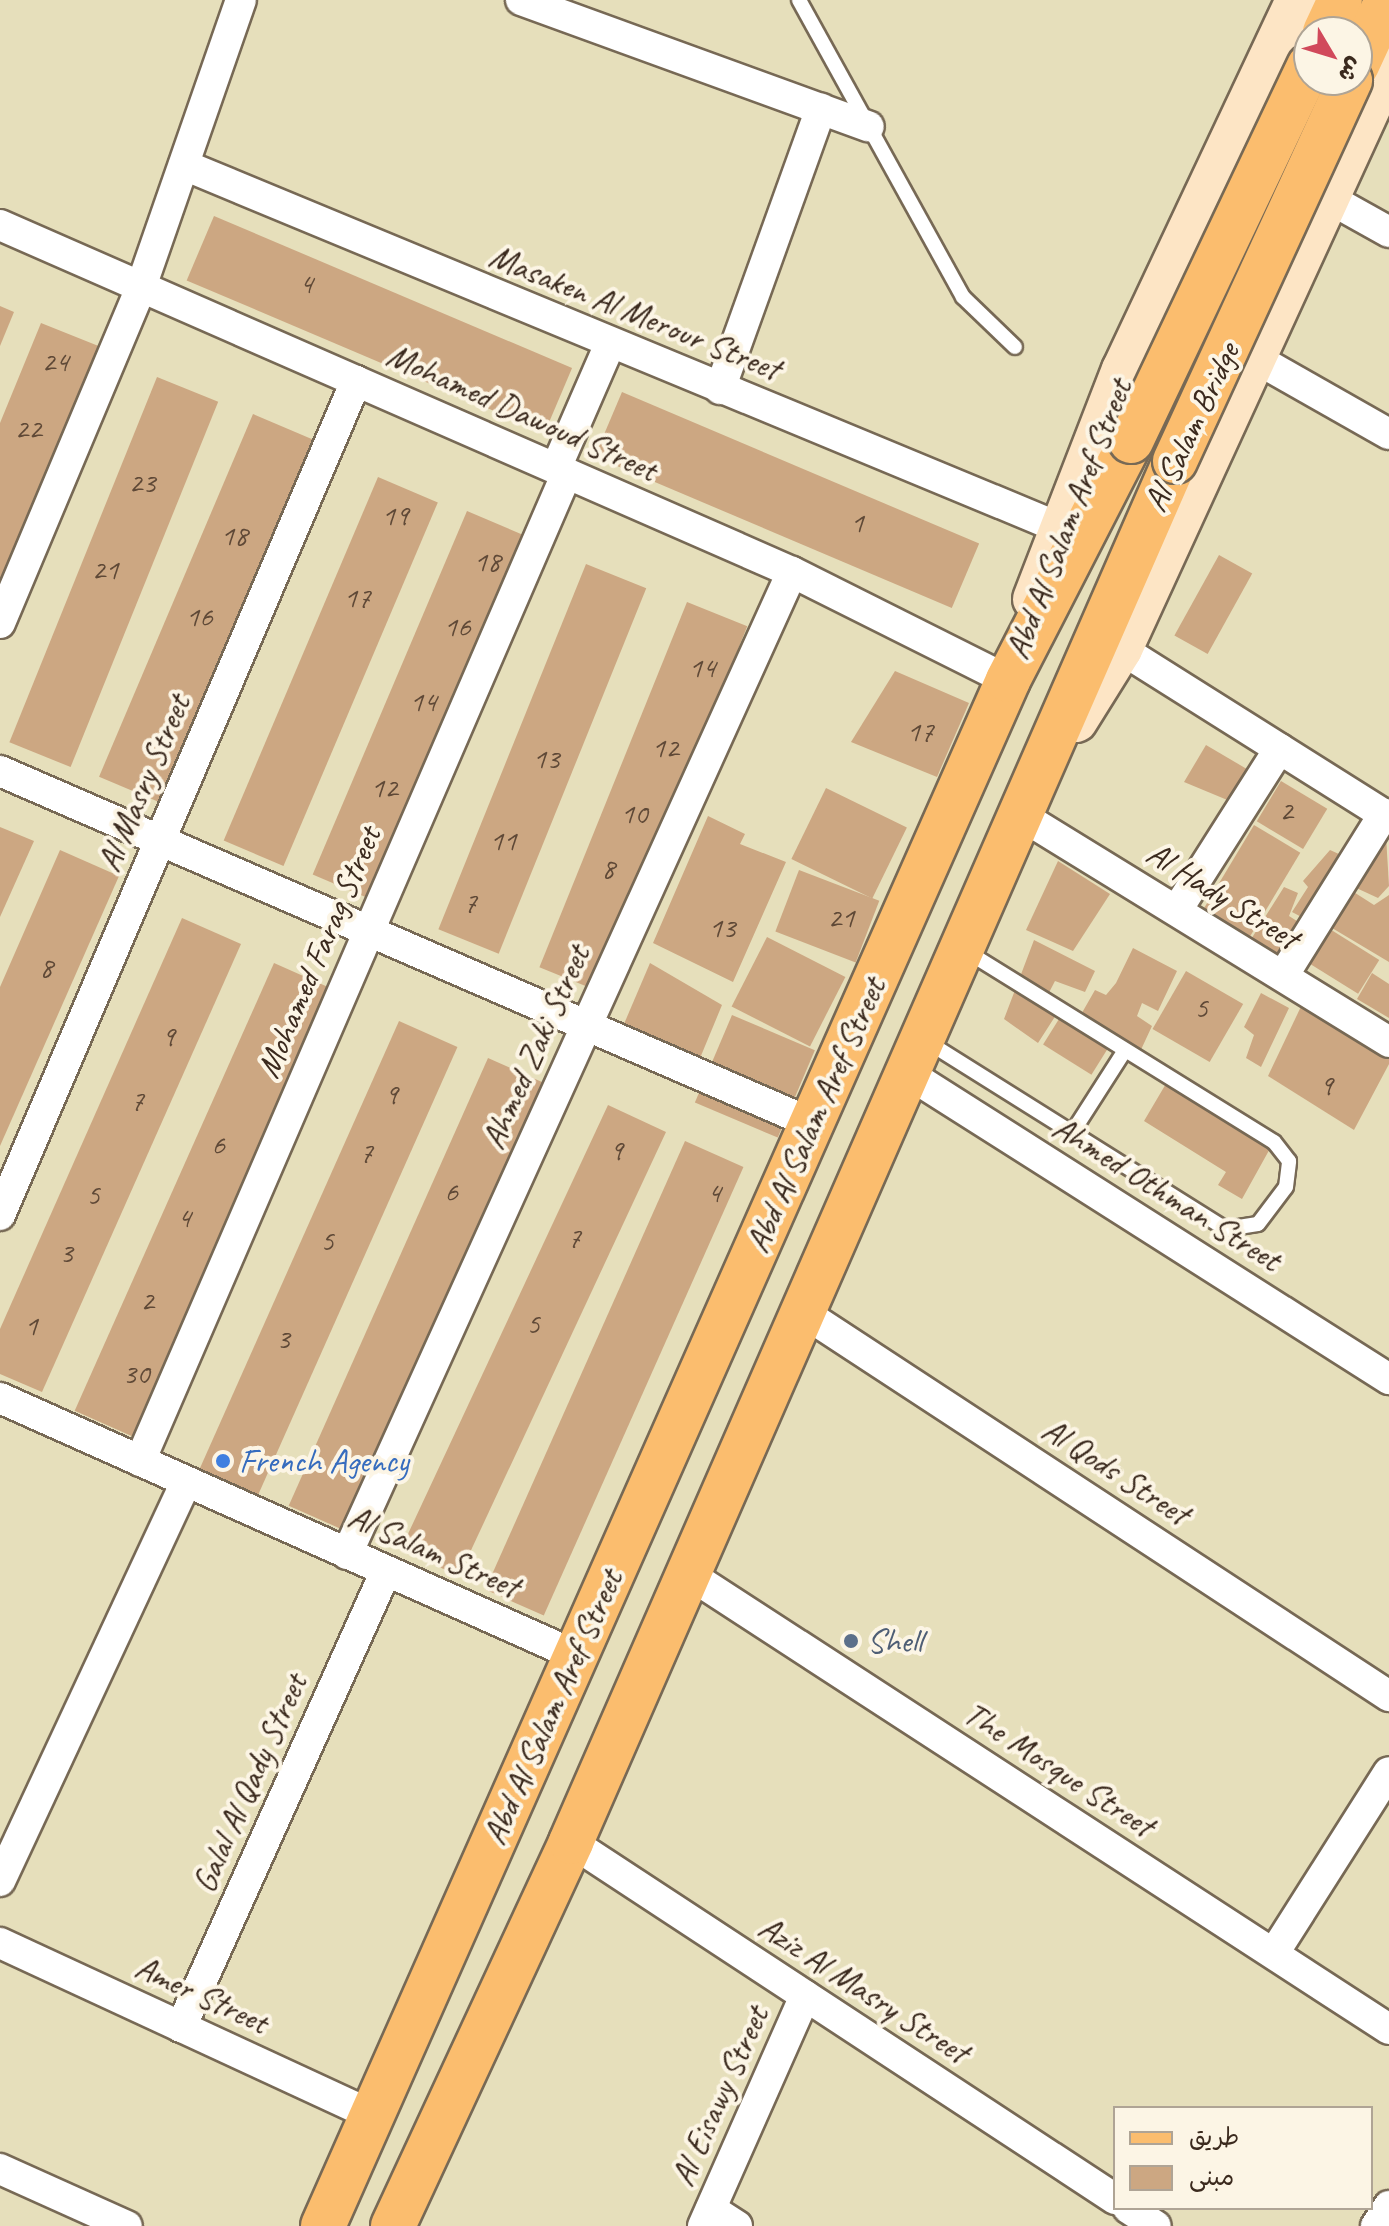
<!DOCTYPE html>
<html>
<head>
<meta charset="utf-8">
<style>
	body { margin:0 }
	#map { position:relative; width:1389px; height:2226px; overflow:hidden; background:#e6dfbb; font-family:Caveat,"Playpen Sans Arabic",sans-serif }
	div>[style] { position:absolute }
	[style*='--x'] { left:calc(var(--x)*1px); top:calc(var(--y)*1px); width:calc(var(--w)*1px); rotate:calc(var(--a)*1deg) }
	.building>* { inset:0; background:#cca782; transform-origin:0 0 }
	.roads { filter:drop-shadow(2px 0 #776955) drop-shadow(-2px 0 #776955) drop-shadow(0 2px #776955) drop-shadow(0 -2px #776955) }
	.service>* { height:14px; margin:-7px; padding:0 7px; transform-origin:7px; border-radius:7px; background:#fff }
	.minor>* { height:30px; margin:-15px; padding:0 15px; transform-origin:15px; border-radius:15px; background:#fff }
	.secondary>* { height:42px; margin:-21px; padding:0 21px; transform-origin:21px; border-radius:21px; background:#fde5c5 }
	.primary>* { height:44px; margin:-22px; padding:0 22px; transform-origin:22px; border-radius:22px; background:#fbbd6e }
	.bridges { filter:drop-shadow(2px 0 #776955) drop-shadow(-2px 0 #776955) drop-shadow(0 2px #776955) drop-shadow(0 -2px #776955) }
	.primary-bridge>* { height:44px; margin:-22px; padding:0 22px; transform-origin:22px; border-radius:22px; background:#fbbd6e }
	.dots>* { width:22px; height:22px; translate:-50% -50%; box-sizing:border-box; border:4px solid #fcf5e5; border-radius:50% }
	span { translate:-50% -50%; white-space:nowrap; text-align:center; line-height:1.15; -webkit-text-stroke:8px #fcf5e5; paint-order:stroke }
	.number-label { font-size:30px; color:#5f4937 }
	.number-label span { -webkit-text-stroke-width:0 }
	.street-label { font-size:34px; color:#3b2a1e }
	.shop-label { font-size:34px; color:#366cbe }
	.left { translate:0 -50%; text-align:left }
	.service-label { font-size:34px; color:#4e5e75 }
	.legend { position:absolute; left:1113px; top:2106px; width:260px; height:104px; box-sizing:border-box; background:#fcf5e5; border:2px solid #afa495; margin:0; padding:10px 14px; list-style:none; font-size:24px; color:#3b2a1e }
	.legend li { display:flex; align-items:center; gap:16px; height:40px }
	.legend b { width:40px; border:2px solid #afa495 }
	.north { position:absolute; left:1293px; top:16px; width:80px; height:80px; box-sizing:border-box; background:#fcf5e5; border:2px solid #afa495; border-radius:50%; rotate:128deg; font-size:22px; font-weight:700; line-height:32px; text-align:center; color:#3b2a1e }
	.north::after { content:''; display:block; margin:auto; width:28px; height:36px; background:#d1495b; clip-path:polygon(50% 0,100% 100%,50% 72%,0 100%) }
</style>
</head>
<body>
<div id="map">
	<div class="building">
		<div style="left:214px;top:216px;width:389px;height:70px;rotate:23deg"></div>
		<div style="clip-path:polygon(0 306px,14px 312px,0 346px)"></div>
		<div style="clip-path:polygon(41px 323px,101px 347px,0 592px,0 423px)"></div>
		<div style="left:157px;top:377px;width:66px;height:394px;rotate:22deg"></div>
		<div style="left:622px;top:392px;width:388px;height:70px;rotate:23deg"></div>
		<div style="left:253px;top:414px;width:65px;height:394px;rotate:23deg"></div>
		<div style="left:378px;top:477px;width:65px;height:395px;rotate:23deg"></div>
		<div style="left:467px;top:511px;width:65px;height:395px;rotate:23deg"></div>
		<div style="left:1219px;top:555px;width:38px;height:92px;rotate:29deg"></div>
		<div style="left:586px;top:564px;width:65px;height:394px;rotate:22deg"></div>
		<div style="left:687px;top:602px;width:65px;height:394px;rotate:22deg"></div>
		<div style="clip-path:polygon(895px 671px,969px 703px,937px 777px,851px 742px)"></div>
		<div style="clip-path:polygon(1206px 745px,1257px 775px,1237px 804px,1184px 782px)"></div>
		<div style="left:1281px;top:781px;width:54px;height:47px;rotate:31deg"></div>
		<div style="left:826px;top:788px;width:90px;height:79px;rotate:26deg"></div>
		<div style="clip-path:polygon(708px 816px,745px 834px,740px 844px,786px 862px,733px 982px,653px 943px)"></div>
		<div style="left:1254px;top:825px;width:54px;height:105px;rotate:31deg"></div>
		<div style="clip-path:polygon(0 827px,34px 841px,0 917px)"></div>
		<div style="clip-path:polygon(1386px 836px,1389px 886px,1378px 898px,1352px 886px)"></div>
		<div style="clip-path:polygon(60px 850px,119px 876px,0 1146px,0 987px)"></div>
		<div style="clip-path:polygon(1330px 850px,1350px 859px,1311px 922px,1292px 912px,1308px 887px,1303px 881px)"></div>
		<div style="clip-path:polygon(1058px 861px,1110px 894px,1073px 951px,1026px 930px)"></div>
		<div style="left:799px;top:870px;width:86px;height:66px;rotate:21deg"></div>
		<div style="clip-path:polygon(1284px 887px,1298px 893px,1289px 916px,1308px 928px,1285px 966px,1248px 944px)"></div>
		<div style="clip-path:polygon(1349px 889px,1374px 905px,1389px 895px,1389px 962px,1327px 925px)"></div>
		<div style="clip-path:polygon(182px 918px,241px 944px,42px 1392px,0 1374px,0 1329px)"></div>
		<div style="left:1325px;top:926px;width:64px;height:40px;rotate:32deg"></div>
		<div style="left:767px;top:937px;width:88px;height:78px;rotate:27deg"></div>
		<div style="clip-path:polygon(1034px 940px,1095px 971px,1085px 992px,1055px 981px,1041px 1008px,1056px 1015px,1038px 1043px,1004px 1019px)"></div>
		<div style="clip-path:polygon(1133px 948px,1177px 971px,1158px 1011px,1142px 1003px,1137px 1016px,1152px 1026px,1139px 1054px,1079px 1018px,1095px 990px,1106px 995px,1116px 983px)"></div>
		<div style="left:274px;top:963px;width:64px;height:490px;rotate:24deg"></div>
		<div style="clip-path:polygon(650px 963px,722px 1005px,698px 1063px,621px 1031px)"></div>
		<div style="left:1186px;top:971px;width:66px;height:67px;rotate:30deg"></div>
		<div style="clip-path:polygon(1372px 973px,1389px 984px,1389px 1018px,1357px 999px)"></div>
		<div style="clip-path:polygon(1261px 993px,1289px 1008px,1261px 1067px,1246px 1058px,1254px 1035px,1244px 1027px)"></div>
		<div style="clip-path:polygon(1306px 996px,1389px 1043px,1389px 1064px,1354px 1130px,1268px 1076px)"></div>
		<div style="left:732px;top:1015px;width:90px;height:95px;rotate:23deg"></div>
		<div style="left:1059px;top:1019px;width:57px;height:30px;rotate:32deg"></div>
		<div style="left:399px;top:1021px;width:64px;height:490px;rotate:24deg"></div>
		<div style="left:488px;top:1058px;width:64px;height:490px;rotate:24deg"></div>
		<div style="clip-path:polygon(1167px 1082px,1272px 1145px,1242px 1199px,1218px 1185px,1226px 1172px,1144px 1121px)"></div>
		<div style="left:608px;top:1105px;width:64px;height:490px;rotate:25deg"></div>
		<div style="left:685px;top:1141px;width:64px;height:491px;rotate:24deg"></div>
	</div>
	<div class="roads">
		<div class="service">
			<div style="--x:799;--y:0;--w:339;--a:61.1"></div>
			<div style="--x:963;--y:297;--w:72;--a:43.9"></div>
			<div style="--x:926;--y:1041;--w:354;--a:32.1"></div>
			<div style="--x:1226;--y:1229;--w:32;--a:-9"></div>
			<div style="--x:1258;--y:1224;--w:46;--a:-52.9"></div>
			<div style="--x:1286;--y:1187;--w:26;--a:-83"></div>
			<div style="--x:1289;--y:1161;--w:24;--a:-128"></div>
			<div style="--x:1274;--y:1142;--w:362;--a:-148.2"></div>
			<div style="--x:1072;--y:1133;--w:98;--a:-57.4"></div>
		</div>
		<div class="minor">
			<div style="--x:521;--y:0;--w:370;--a:20"></div>
			<div style="--x:184;--y:165;--w:946;--a:22.5"></div>
			<div style="--x:1328;--y:198;--w:70;--a:29.1"></div>
			<div style="--x:0;--y:225;--w:865;--a:23.66"></div>
			<div style="--x:792;--y:572;--w:241;--a:26.6"></div>
			<div style="--x:1255;--y:358;--w:154;--a:29.6"></div>
			<div style="--x:720;--y:389;--w:298;--a:-70.2"></div>
			<div style="--x:556;--y:468;--w:135;--a:-66.5"></div>
			<div style="--x:0;--y:623;--w:364;--a:-67.2"></div>
			<div style="--x:141;--y:287;--w:304;--a:-70.8"></div>
			<div style="--x:1121;--y:649;--w:317;--a:32.2"></div>
			<div style="--x:0;--y:771;--w:884;--a:23.46"></div>
			<div style="--x:1017;--y:813;--w:437;--a:31.6"></div>
			<div style="--x:1177;--y:910;--w:191;--a:-57.6"></div>
			<div style="--x:1283;--y:976;--w:191;--a:-58.1"></div>
			<div style="--x:904;--y:1071;--w:575;--a:32.42"></div>
			<div style="--x:0;--y:1215;--w:907;--a:-66.88"></div>
			<div style="--x:801;--y:1311;--w:703;--a:33.22"></div>
			<div style="--x:0;--y:1398;--w:630;--a:24.08"></div>
			<div style="--x:140;--y:1461;--w:1076;--a:-66.63"></div>
			<div style="--x:347;--y:1554;--w:1078;--a:-65.62"></div>
			<div style="--x:687;--y:1573;--w:837;--a:33.01"></div>
			<div style="--x:571;--y:1842;--w:651;--a:33.27"></div>
			<div style="--x:0;--y:1881;--w:440;--a:-65"></div>
			<div style="--x:0;--y:1943;--w:410;--a:24.8"></div>
			<div style="--x:1274;--y:1953;--w:214;--a:-57.6"></div>
			<div style="--x:181;--y:2027;--w:500;--a:-65.8"></div>
			<div style="--x:0;--y:2169;--w:139;--a:24.2"></div>
			<div style="--x:1128;--y:2208;--w:33;--a:33"></div>
			<div style="--x:711;--y:2209;--w:31;--a:33"></div>
			<div style="--x:703;--y:2226;--w:252;--a:-66.1"></div>
			<div style="--x:1376;--y:2226;--w:24;--a:-57"></div>
		</div>
		<div class="secondary">
			<div style="--x:1034;--y:599;--w:246;--a:-68.8"></div>
			<div style="--x:1123;--y:370;--w:409;--a:-64.8"></div>
			<div style="--x:1076;--y:721;--w:85;--a:-58"></div>
			<div style="--x:1121;--y:649;--w:643;--a:-65.35"></div>
		</div>
		<div class="primary">
			<div style="--x:1325;--y:32;--w:35;--a:-65"></div>
			<div style="--x:1357;--y:65;--w:72;--a:-65.2"></div>
			<div style="--x:323;--y:2226;--w:1691;--a:-66.1"></div>
			<div style="--x:1008;--y:680;--w:269;--a:-62.8"></div>
			<div style="--x:393;--y:2226;--w:423;--a:-65.1"></div>
			<div style="--x:571;--y:1842;--w:1507;--a:-66.38"></div>
		</div>
	</div>
	<div class="bridges">
		<div class="primary-bridge">
			<div style="--x:1131;--y:441;--w:415;--a:-64.6"></div>
			<div style="--x:1175;--y:461;--w:419;--a:-65.3"></div>
		</div>
	</div>
	<div class="dots">
		<div style="left:223px;top:1461px;background:#3f7fe0"></div>
		<div style="left:851px;top:1641px;background:#5c6f8a"></div>
	</div>
	<div class="number-label">
		<span style="left:306px;top:283px">4</span>
		<span style="left:55px;top:361px">24</span>
		<span style="left:28px;top:428px">22</span>
		<span style="left:142px;top:482px">23</span>
		<span style="left:395px;top:515px">19</span>
		<span style="left:857px;top:522px">1</span>
		<span style="left:234px;top:535px">18</span>
		<span style="left:487px;top:561px">18</span>
		<span style="left:105px;top:569px">21</span>
		<span style="left:357px;top:597px">17</span>
		<span style="left:199px;top:616px">16</span>
		<span style="left:457px;top:626px">16</span>
		<span style="left:702px;top:667px">14</span>
		<span style="left:423px;top:701px">14</span>
		<span style="left:920px;top:731px">17</span>
		<span style="left:665px;top:747px">12</span>
		<span style="left:546px;top:758px">13</span>
		<span style="left:384px;top:787px">12</span>
		<span style="left:1286px;top:810px">2</span>
		<span style="left:634px;top:813px">10</span>
		<span style="left:503px;top:840px">11</span>
		<span style="left:608px;top:868px">8</span>
		<span style="left:470px;top:902px">7</span>
		<span style="left:841px;top:917px">21</span>
		<span style="left:722px;top:927px">13</span>
		<span style="left:46px;top:967px">8</span>
		<span style="left:1201px;top:1007px">5</span>
		<span style="left:168px;top:1036px">9</span>
		<span style="left:1326px;top:1085px">9</span>
		<span style="left:391px;top:1094px">9</span>
		<span style="left:137px;top:1100px">7</span>
		<span style="left:218px;top:1144px">6</span>
		<span style="left:616px;top:1150px">9</span>
		<span style="left:366px;top:1152px">7</span>
		<span style="left:451px;top:1191px">6</span>
		<span style="left:714px;top:1192px">4</span>
		<span style="left:93px;top:1194px">5</span>
		<span style="left:184px;top:1217px">4</span>
		<span style="left:574px;top:1237px">7</span>
		<span style="left:327px;top:1240px">5</span>
		<span style="left:66px;top:1252px">3</span>
		<span style="left:147px;top:1300px">2</span>
		<span style="left:533px;top:1323px">5</span>
		<span style="left:31px;top:1325px">1</span>
		<span style="left:283px;top:1338px">3</span>
		<span style="left:136px;top:1373px">30</span>
	</div>
	<div class="street-label">
		<span style="left:635px;top:312px;rotate:22deg">Masaken Al Merour Street</span>
		<span style="left:522px;top:412px;rotate:24deg">Mohamed Dawoud Street</span>
		<span style="left:1191px;top:427px;rotate:-65deg">Al Salam Bridge</span>
		<span style="left:1068px;top:519px;rotate:-69deg">Abd Al Salam Aref Street</span>
		<span style="left:143px;top:783px;rotate:-67deg">Al Masry Street</span>
		<span style="left:1223px;top:895px;rotate:32deg">Al Hady Street</span>
		<span style="left:318px;top:952px;rotate:-67deg">Mohamed Farag Street</span>
		<span style="left:535px;top:1047px;rotate:-66deg">Ahmed Zaki Street</span>
		<span style="left:815px;top:1115px;rotate:-66deg">Abd Al Salam Aref Street</span>
		<span style="left:1167px;top:1193px;rotate:32deg">Ahmed Othman Street</span>
		<span style="left:1116px;top:1471px;rotate:33deg">Al Qods Street</span>
		<span style="left:434px;top:1551px;rotate:24deg">Al Salam Street</span>
		<span style="left:552px;top:1707px;rotate:-66deg">Abd Al Salam Aref Street</span>
		<span style="left:1059px;top:1769px;rotate:33deg">The Mosque Street</span>
		<span style="left:249px;top:1783px;rotate:-66deg">Galal Al Qady Street</span>
		<span style="left:864px;top:1989px;rotate:33deg">Aziz Al Masry Street</span>
		<span style="left:202px;top:1994px;rotate:25deg">Amer Street</span>
		<span style="left:719px;top:2096px;rotate:-66deg">Al Eisawy Street</span>
	</div>
	<div class="shop-label">
		<span class="left" style="left:239px;top:1461px">French Agency</span>
	</div>
	<div class="service-label">
		<span class="left" style="left:867px;top:1641px">Shell</span>
	</div>
	<ul class="legend">
	<li><b style="height:10px;background:#fbbd6e"></b>طريق</li>
	<li><b style="height:22px;background:#cca782"></b>مبنى</li>
	</ul>
	<div class="north">ش</div>
</div>
</body>
</html>
